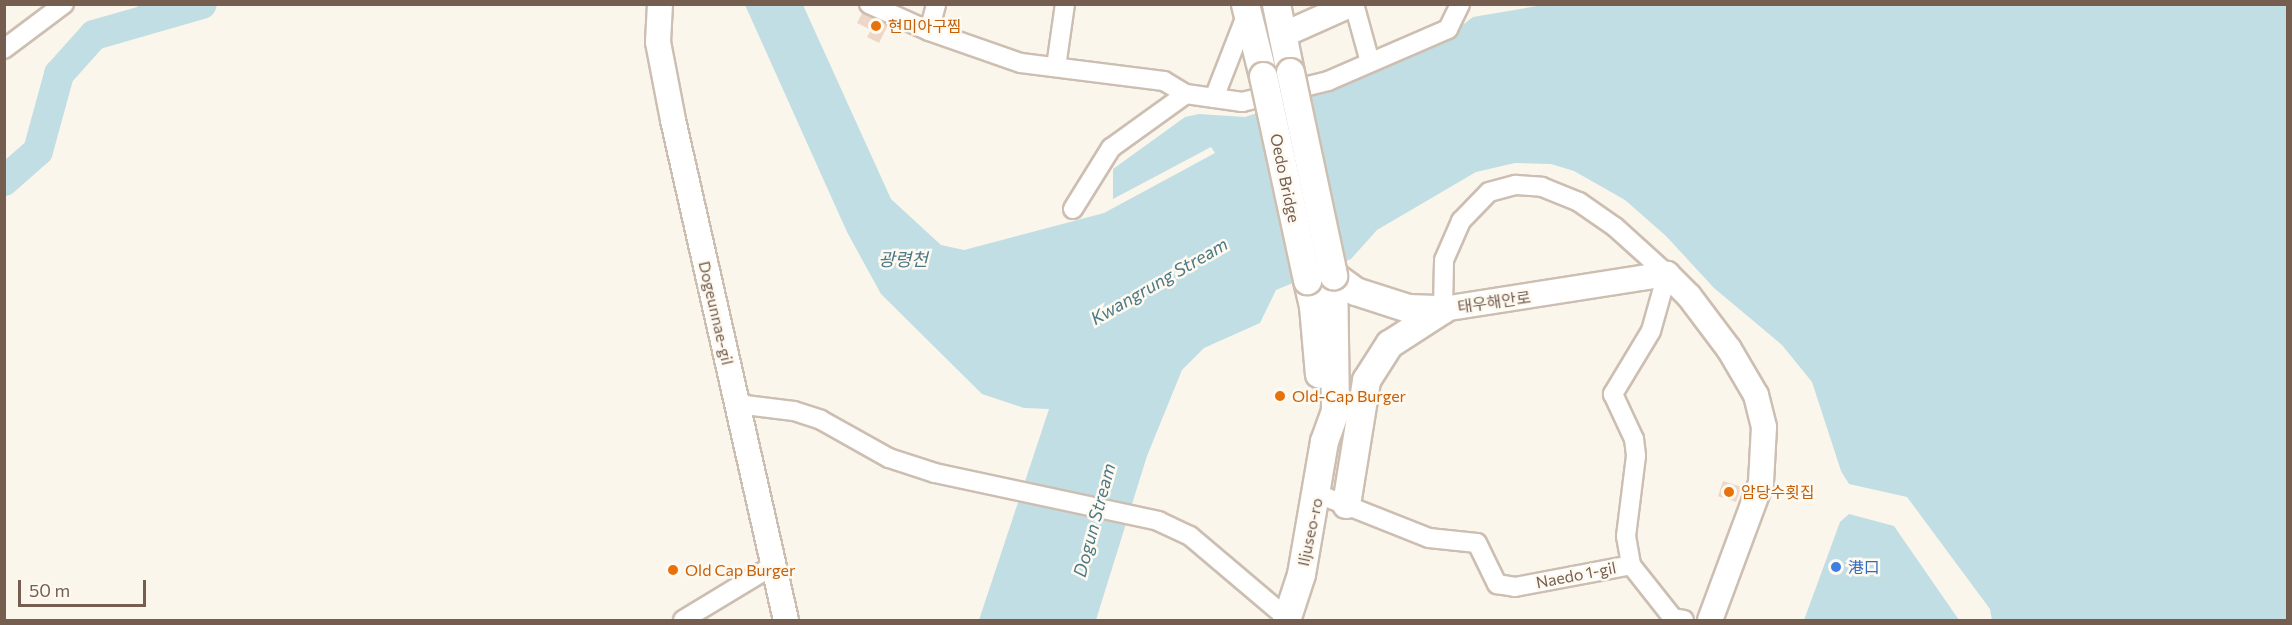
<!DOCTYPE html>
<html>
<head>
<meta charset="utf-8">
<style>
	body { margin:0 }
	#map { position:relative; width:2292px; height:625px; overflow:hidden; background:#fbf6ec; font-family:Commissioner,"Noto Sans KR",sans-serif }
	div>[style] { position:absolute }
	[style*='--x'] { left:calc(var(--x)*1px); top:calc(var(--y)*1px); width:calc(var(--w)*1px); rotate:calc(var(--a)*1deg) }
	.water>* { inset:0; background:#c1dee4 }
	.pier>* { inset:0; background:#fbf6ec }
	.river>* { height:30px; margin:-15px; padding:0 15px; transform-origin:15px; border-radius:15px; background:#c1dee4 }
	.building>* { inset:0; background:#eed7c6; transform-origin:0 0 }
	.roads { filter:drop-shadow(2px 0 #cdbeb2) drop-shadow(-2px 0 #cdbeb2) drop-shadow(0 2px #cdbeb2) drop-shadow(0 -2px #cdbeb2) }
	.minor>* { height:18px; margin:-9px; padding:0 9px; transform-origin:9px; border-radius:9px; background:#fff }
	.tertiary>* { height:24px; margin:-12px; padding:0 12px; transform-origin:12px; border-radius:12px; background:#fff }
	.secondary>* { height:27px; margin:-13.5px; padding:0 13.5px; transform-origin:13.5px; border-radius:13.5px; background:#fff }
	.bridges { filter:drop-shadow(2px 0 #cfbfb0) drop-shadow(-2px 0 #cfbfb0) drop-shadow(0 2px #cfbfb0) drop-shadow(0 -2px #cfbfb0) }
	.secondary-bridge>* { height:27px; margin:-13.5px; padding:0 13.5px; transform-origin:13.5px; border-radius:13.5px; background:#fff }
	.dots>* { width:16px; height:16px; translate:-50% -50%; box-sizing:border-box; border:3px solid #fefaf2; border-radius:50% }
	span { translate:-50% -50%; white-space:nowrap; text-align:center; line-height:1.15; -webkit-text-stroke:5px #fefaf2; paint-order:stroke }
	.food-label { font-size:16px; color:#c56008 }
	.left { translate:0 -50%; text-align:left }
	.street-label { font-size:16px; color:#755e50 }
	.shop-label { font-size:16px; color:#366cbe }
	.water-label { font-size:18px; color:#4b7a86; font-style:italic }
	.frame { position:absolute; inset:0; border:6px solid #755e50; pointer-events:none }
	.scale { position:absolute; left:18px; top:580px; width:128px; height:27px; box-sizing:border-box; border:3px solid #755e50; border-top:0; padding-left:8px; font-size:18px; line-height:21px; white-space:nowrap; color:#755e50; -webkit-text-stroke:4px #fefaf2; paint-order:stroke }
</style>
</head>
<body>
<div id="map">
	<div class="water">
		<div style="clip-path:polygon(1549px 4px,2287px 5px,2287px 620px,1804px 620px,1840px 522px,1849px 514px,1849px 484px,1841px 471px,1812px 382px,1782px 345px,1714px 288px,1666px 236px,1625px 200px,1574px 171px,1551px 164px,1515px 163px,1476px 172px,1377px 230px,1351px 259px,1276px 290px,1260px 323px,1204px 348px,1182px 370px,1147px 456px,1096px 620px,979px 620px,1049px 409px,1024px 408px,982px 394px,881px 294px,847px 232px,745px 5px,803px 5px,891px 199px,941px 245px,964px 250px,1104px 213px,1215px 153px,1211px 147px,1113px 199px,1113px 169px,1185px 117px,1199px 114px,1245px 117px,1319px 93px,1452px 33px,1473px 17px)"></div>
		<div style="clip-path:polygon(140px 5px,140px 4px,202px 5px,94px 35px)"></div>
	</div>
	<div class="pier">
		<div style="clip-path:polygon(1849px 484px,1907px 497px,1990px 609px,1992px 620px,1959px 620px,1894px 526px,1849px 514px)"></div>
	</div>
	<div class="river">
		<div style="--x:4;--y:181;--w:45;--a:-41.4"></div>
		<div style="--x:38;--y:151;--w:80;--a:-74.7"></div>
		<div style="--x:59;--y:74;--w:52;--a:-48.1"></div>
		<div style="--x:94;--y:35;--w:112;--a:-16"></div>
	</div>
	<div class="building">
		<div style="clip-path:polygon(862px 13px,888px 25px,879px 43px,867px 37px,871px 30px,857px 23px)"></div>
		<div style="left:1723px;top:481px;width:19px;height:16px;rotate:18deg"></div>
	</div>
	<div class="roads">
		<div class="minor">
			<div style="--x:869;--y:4;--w:66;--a:24.2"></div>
			<div style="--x:929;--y:31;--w:97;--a:19.2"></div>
			<div style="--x:1021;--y:63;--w:144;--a:7.2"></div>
			<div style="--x:1164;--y:81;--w:26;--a:31"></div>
			<div style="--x:1186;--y:94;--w:57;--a:8.1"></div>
			<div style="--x:1242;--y:102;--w:89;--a:-13.7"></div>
			<div style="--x:1328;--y:81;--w:131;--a:-23.4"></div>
			<div style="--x:1448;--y:29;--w:28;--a:-64"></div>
			<div style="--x:1354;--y:4;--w:60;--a:74.6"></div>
			<div style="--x:929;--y:31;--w:28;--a:-75"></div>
			<div style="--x:4;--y:49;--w:75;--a:-36.9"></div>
			<div style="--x:1056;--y:67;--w:64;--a:-81.9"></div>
			<div style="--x:1214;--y:98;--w:88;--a:-68.7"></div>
			<div style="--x:1073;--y:209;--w:72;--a:-58.1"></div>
			<div style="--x:1111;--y:148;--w:92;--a:-35.8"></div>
			<div style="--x:1443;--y:309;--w:49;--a:-88.8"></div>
			<div style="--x:1444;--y:260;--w:43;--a:-66.4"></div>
			<div style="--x:1461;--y:221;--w:40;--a:-46"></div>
			<div style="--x:1489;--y:192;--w:28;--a:-15"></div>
			<div style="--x:1516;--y:185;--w:26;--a:4"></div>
			<div style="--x:1542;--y:187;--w:40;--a:22"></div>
			<div style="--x:1579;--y:202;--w:44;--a:34.8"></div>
			<div style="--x:1615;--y:227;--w:70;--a:42.1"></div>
			<div style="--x:1667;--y:274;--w:59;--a:105.7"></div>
			<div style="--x:1651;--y:331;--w:74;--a:121.1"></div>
			<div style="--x:1613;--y:394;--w:50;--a:65"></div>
			<div style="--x:1634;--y:439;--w:17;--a:83"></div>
			<div style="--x:1636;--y:456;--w:81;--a:97.1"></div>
			<div style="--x:1626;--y:536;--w:29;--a:80"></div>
			<div style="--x:1631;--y:565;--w:68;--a:51.6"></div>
			<div style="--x:1673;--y:618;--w:11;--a:10"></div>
			<div style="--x:737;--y:404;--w:57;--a:7"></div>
			<div style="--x:794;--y:411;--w:28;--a:18"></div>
			<div style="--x:821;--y:420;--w:78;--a:29.2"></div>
			<div style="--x:889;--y:458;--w:48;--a:18.1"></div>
			<div style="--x:935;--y:473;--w:228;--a:12.1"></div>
			<div style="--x:1158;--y:521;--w:35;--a:25"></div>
			<div style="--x:1190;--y:536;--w:127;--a:40.2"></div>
			<div style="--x:1318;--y:494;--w:119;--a:21.6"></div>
			<div style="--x:1429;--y:538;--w:48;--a:5.9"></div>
			<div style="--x:1477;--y:543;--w:46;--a:64"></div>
			<div style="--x:1497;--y:584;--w:18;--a:9"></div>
			<div style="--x:1515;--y:587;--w:118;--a:-10.7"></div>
			<div style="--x:683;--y:620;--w:104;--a:-31.2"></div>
		</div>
		<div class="tertiary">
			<div style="--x:660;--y:4;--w:38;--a:93"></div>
			<div style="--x:658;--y:42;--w:79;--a:79.1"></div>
			<div style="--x:673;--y:120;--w:513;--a:77.27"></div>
			<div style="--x:1285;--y:34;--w:73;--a:-24.1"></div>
			<div style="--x:1443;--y:309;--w:227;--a:-8.9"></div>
			<div style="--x:1667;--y:274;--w:31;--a:45"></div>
			<div style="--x:1689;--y:296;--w:66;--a:53"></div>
			<div style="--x:1729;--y:349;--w:53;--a:59.6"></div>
			<div style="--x:1756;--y:395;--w:33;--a:76"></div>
			<div style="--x:1764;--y:427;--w:56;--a:93.1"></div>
			<div style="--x:1761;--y:483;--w:146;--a:110.4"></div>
		</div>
		<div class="secondary">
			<div style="--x:1245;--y:4;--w:74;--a:76"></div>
			<div style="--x:1276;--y:4;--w:69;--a:78.4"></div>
			<div style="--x:1333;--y:275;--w:27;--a:36"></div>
			<div style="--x:1355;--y:291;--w:56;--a:17.8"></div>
			<div style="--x:1408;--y:308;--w:35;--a:2"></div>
			<div style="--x:1307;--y:280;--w:27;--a:77"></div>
			<div style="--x:1313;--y:306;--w:68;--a:85"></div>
			<div style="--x:1346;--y:504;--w:126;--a:-80.8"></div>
			<div style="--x:1366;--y:380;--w:43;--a:-57.4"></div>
			<div style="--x:1389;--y:344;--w:64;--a:-32.9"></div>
			<div style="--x:1286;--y:620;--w:48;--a:-71.9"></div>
			<div style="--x:1301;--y:574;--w:135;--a:-80.2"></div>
			<div style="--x:1324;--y:441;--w:32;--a:-70"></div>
			<div style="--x:1335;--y:411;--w:136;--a:-90.8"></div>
		</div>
	</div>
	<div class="bridges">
		<div class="secondary-bridge">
			<div style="--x:1290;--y:72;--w:208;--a:78"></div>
			<div style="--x:1263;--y:76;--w:209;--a:77.8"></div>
		</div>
	</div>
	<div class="dots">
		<div style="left:876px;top:26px;background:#e8710a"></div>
		<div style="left:1280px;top:396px;background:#e8710a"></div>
		<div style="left:1729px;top:492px;background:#e8710a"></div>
		<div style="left:1836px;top:567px;background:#3f7fe0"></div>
		<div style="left:673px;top:570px;background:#e8710a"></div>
	</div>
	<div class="food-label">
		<span class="left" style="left:888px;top:26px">현미아구찜</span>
		<span class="left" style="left:1292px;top:396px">Old-Cap Burger</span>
		<span class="left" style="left:1741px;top:492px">암당수횟집</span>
		<span class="left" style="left:685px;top:570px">Old Cap Burger</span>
	</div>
	<div class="street-label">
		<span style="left:1285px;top:178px;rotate:78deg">Oedo Bridge</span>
		<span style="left:1494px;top:302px;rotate:-8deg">태우해안로</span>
		<span style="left:716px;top:313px;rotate:77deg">Dogeunnae-gil</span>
		<span style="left:1310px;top:532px;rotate:-78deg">Iljuseo-ro</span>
		<span style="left:1576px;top:575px;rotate:-11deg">Naedo 1-gil</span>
	</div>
	<div class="shop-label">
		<span class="left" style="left:1848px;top:567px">港口</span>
	</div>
	<div class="water-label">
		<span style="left:903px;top:259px">광령천</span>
		<span style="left:1159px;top:281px;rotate:-30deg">Kwangrung Stream</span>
		<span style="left:1094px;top:520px;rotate:-75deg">Dogun Stream</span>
	</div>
	<div class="frame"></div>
	<div class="scale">50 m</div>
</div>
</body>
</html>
